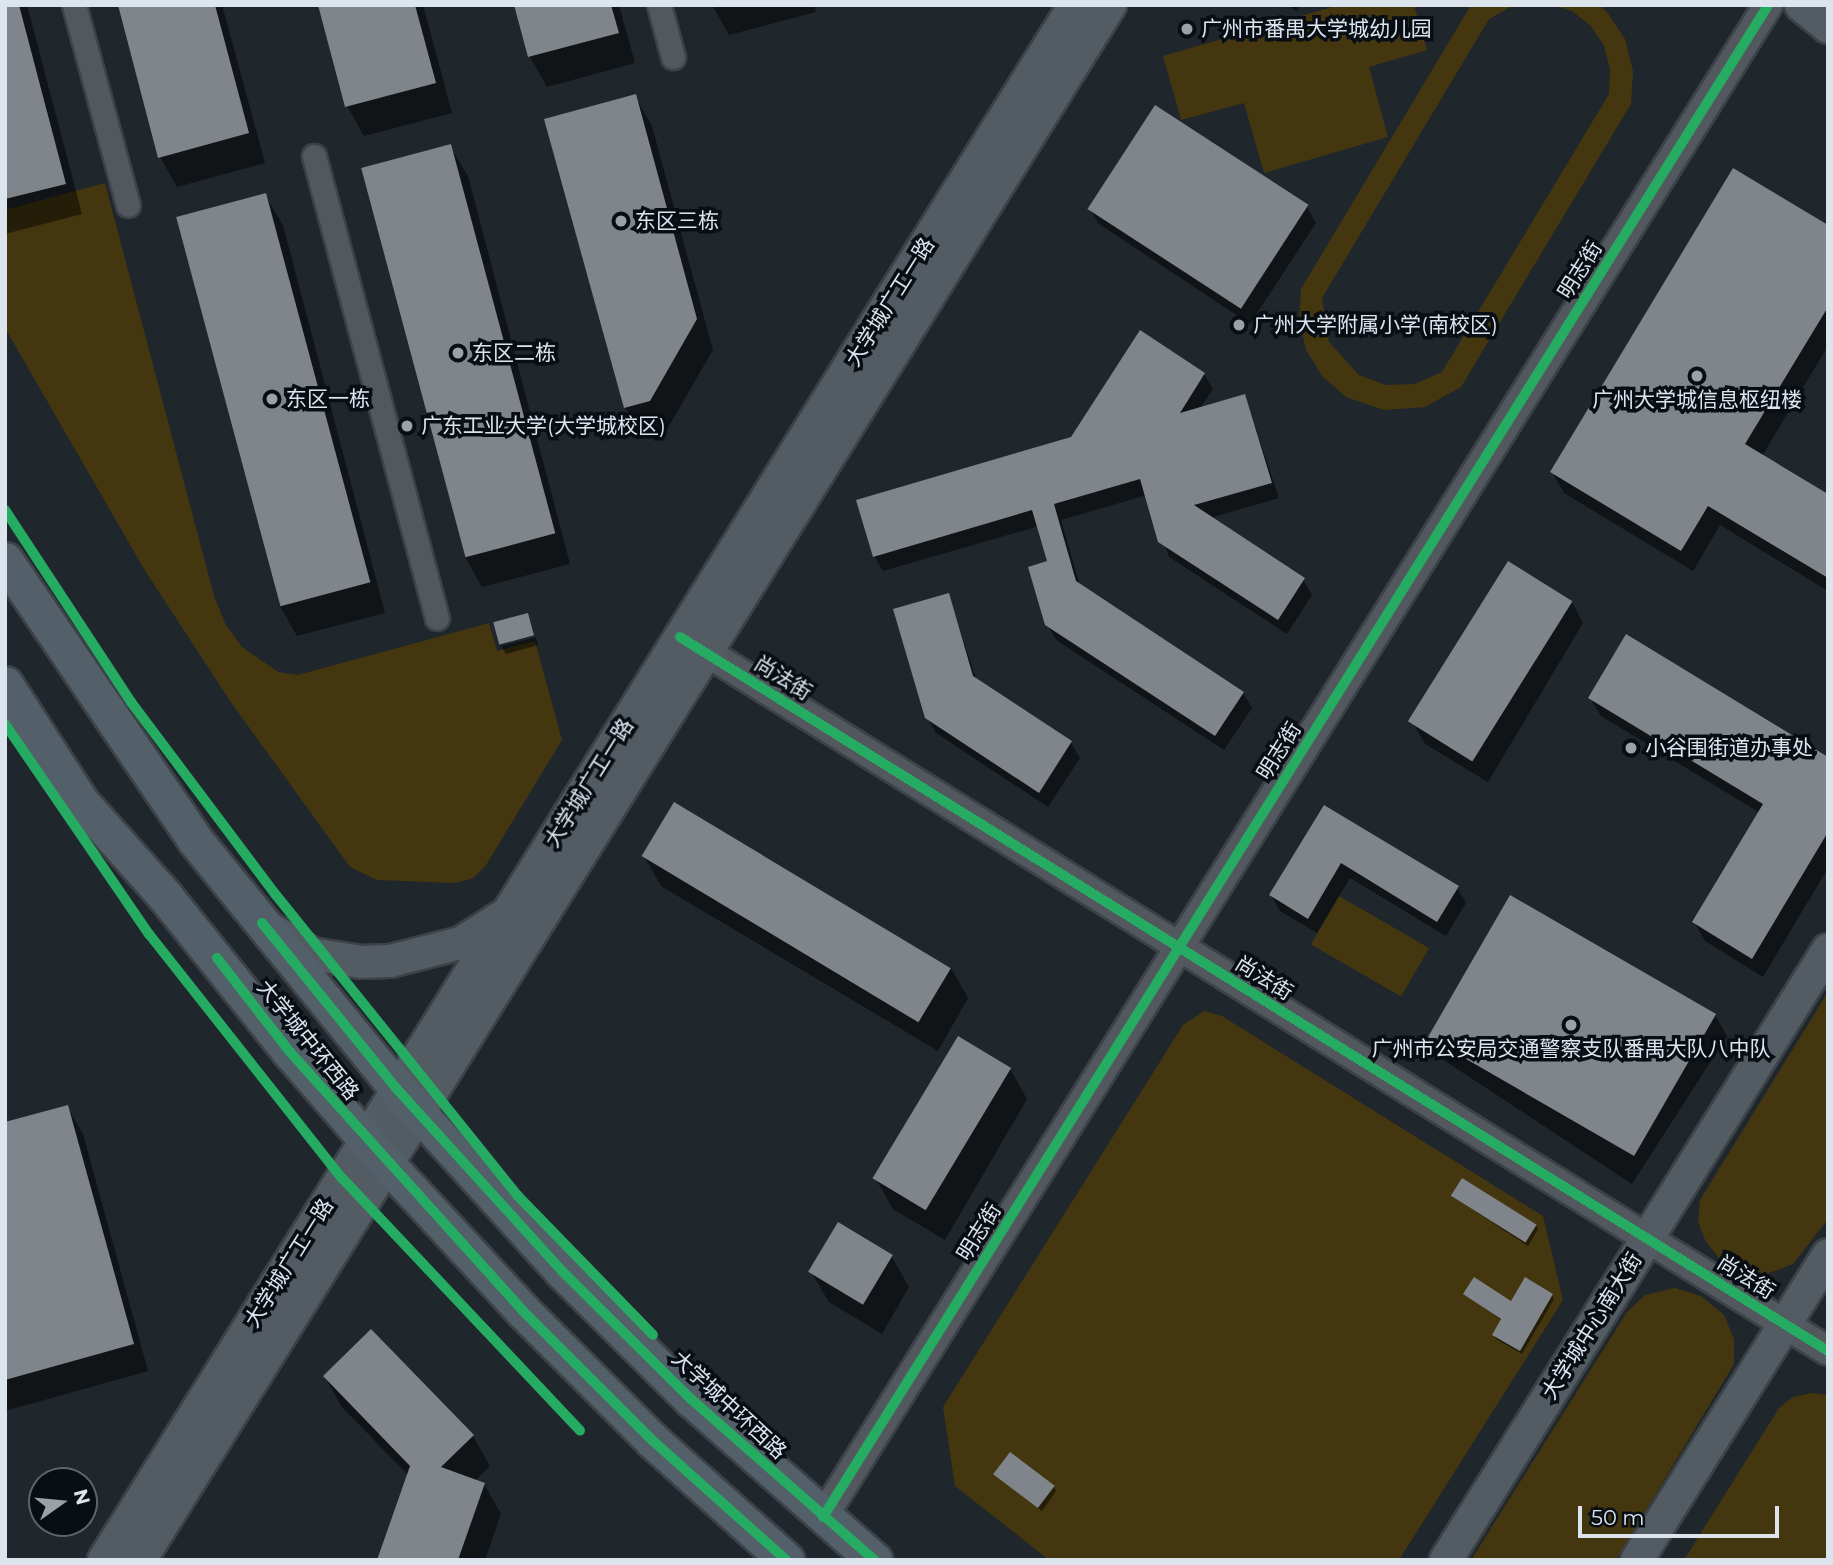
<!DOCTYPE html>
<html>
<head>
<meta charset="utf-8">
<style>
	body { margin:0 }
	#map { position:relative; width:1833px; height:1565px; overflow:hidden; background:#1f262c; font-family:Montserrat,"Noto Sans SC",sans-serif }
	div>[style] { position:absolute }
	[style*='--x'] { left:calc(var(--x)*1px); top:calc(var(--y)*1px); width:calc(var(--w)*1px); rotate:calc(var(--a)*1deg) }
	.green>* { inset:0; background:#443710; transform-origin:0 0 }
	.shadow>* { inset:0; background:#0007 }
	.building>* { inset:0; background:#7f858b; transform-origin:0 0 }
	.roads { filter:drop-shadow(2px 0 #3c4247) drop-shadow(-2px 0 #3c4247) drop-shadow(0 2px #3c4247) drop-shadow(0 -2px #3c4247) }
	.minor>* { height:23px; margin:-11.5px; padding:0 11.5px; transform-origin:11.5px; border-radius:11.5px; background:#52585d }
	.tertiary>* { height:28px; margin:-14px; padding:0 14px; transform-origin:14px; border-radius:14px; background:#52585d }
	.secondary>* { height:32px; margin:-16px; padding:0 16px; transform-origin:16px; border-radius:16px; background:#535c62 }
	.primary>* { height:35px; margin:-17.5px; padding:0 17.5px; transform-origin:17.5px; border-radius:17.5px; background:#535f69 }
	.cycleway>* { height:10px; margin:-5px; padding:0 5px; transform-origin:5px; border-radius:5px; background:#26ab63 }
	.dots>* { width:19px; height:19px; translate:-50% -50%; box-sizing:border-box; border:4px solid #090e14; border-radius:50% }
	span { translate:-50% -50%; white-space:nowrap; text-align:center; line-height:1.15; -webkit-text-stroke:7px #090e14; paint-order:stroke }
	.poi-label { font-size:21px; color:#dce4ed }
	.left { translate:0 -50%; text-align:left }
	.street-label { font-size:21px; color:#dce4ed }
	.frame { position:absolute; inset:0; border:7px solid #dce4ed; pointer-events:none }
	.north { position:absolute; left:28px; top:1467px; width:70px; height:70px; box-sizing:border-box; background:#090e14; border:2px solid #5d646b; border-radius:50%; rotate:75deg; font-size:19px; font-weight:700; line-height:28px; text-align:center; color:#dce4ed }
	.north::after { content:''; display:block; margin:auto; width:24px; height:32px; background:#9aa2a9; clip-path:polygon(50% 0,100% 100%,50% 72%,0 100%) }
	.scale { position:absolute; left:1578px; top:1506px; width:201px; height:32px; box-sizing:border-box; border:4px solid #dce4ed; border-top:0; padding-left:9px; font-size:21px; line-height:24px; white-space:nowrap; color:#dce4ed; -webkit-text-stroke:5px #090e14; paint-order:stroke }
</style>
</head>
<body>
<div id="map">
	<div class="green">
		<div style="clip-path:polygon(1339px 5px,1414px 5px,1427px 50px,1369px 67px,1388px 137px,1264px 173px,1244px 103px,1181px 120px,1163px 56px)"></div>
		<div style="clip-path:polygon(1471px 5px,1514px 5px,1489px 19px,1322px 298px,1329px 342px,1359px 375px,1386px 385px,1415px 384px,1442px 372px,1609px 94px,1610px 69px,1604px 46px,1591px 26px,1572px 11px,1553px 5px,1599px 5px,1607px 12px,1625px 39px,1633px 71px,1631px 104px,1461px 387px,1425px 407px,1384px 410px,1346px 397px,1322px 376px,1306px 350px,1299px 320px,1301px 289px)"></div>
		<div style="clip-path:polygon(105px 183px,214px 596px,226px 625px,242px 647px,278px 672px,298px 675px,489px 623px,497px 651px,535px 641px,562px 740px,486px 865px,473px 878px,456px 883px,377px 880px,350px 867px,230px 701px,144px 569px,5px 328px,5px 210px)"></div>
		<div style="left:1339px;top:896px;width:104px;height:56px;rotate:30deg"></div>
		<div style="clip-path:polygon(1828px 992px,1828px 1219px,1793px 1264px,1764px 1275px,1741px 1272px,1718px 1257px,1705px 1240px,1698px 1221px,1700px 1200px)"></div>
		<div style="clip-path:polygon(1204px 1011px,1222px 1016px,1543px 1216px,1563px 1300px,1399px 1560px,1049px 1560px,955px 1486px,943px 1407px,1183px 1025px)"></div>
		<div style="clip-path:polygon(1675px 1288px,1701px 1296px,1724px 1315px,1734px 1339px,1734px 1364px,1616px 1560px,1471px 1560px,1627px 1312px,1645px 1295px)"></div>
		<div style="clip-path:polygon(1812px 1393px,1828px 1395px,1828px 1560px,1684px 1560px,1779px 1408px,1793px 1397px)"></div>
	</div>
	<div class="shadow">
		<div style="clip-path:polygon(5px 5px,27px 5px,82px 214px,5px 234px)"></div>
		<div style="clip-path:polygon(119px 5px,222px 5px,265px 163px,177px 187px,160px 157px)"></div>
		<div style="clip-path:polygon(319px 5px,423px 5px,452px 113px,364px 136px,347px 106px)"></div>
		<div style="clip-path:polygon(516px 5px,619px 5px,635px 63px,547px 87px,530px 57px)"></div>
		<div style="clip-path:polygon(712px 5px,814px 5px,816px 12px,729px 35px)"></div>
		<div style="clip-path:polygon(1286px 5px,1300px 5px,1297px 11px)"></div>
		<div style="clip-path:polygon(635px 96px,652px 126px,713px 350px,666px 431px,643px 437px,625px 407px)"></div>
		<div style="clip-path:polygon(450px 146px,468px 176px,570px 564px,482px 587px,465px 557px)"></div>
		<div style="clip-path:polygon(265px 195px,283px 225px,385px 613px,297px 636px,280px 606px)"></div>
		<div style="clip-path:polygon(1307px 207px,1316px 223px,1250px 324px,1099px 224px,1090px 209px)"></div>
		<div style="clip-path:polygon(1828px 227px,1828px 346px,1762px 456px,1828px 496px,1828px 591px,1720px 525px,1693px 571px,1564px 493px,1552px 472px)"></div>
		<div style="clip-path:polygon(1204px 374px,1213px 389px,1200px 408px,1245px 396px,1279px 498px,1210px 518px,1303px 580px,1312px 595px,1287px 634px,1169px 557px,1147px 495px,1061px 520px,1080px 586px,1243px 693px,1252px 708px,1224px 750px,1056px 640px,1047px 624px,1049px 563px,1039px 526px,883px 571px,874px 556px,1072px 439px)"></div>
		<div style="clip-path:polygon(948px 595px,977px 681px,1071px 743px,1080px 758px,1048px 807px,936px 733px,927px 717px)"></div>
		<div style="clip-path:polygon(1572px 602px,1583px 623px,1488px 782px,1425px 744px,1413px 723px)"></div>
		<div style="clip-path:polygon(536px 637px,538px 645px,506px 654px,501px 646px)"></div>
		<div style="clip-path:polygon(1590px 698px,1828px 759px,1828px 868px,1763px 977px,1705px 941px,1694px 922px,1760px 813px,1601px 716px)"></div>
		<div style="clip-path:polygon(1324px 807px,1457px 888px,1466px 903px,1446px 936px,1350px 878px,1317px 933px,1280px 911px,1271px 895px)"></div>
		<div style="clip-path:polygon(644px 856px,951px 968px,968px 998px,938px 1051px,661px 886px)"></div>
		<div style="clip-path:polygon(1715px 1015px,1727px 1036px,1632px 1184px,1439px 1057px,1428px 1036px)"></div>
		<div style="clip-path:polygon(1010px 1069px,1027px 1099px,945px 1240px,893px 1209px,876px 1179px)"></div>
		<div style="clip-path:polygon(67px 1107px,83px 1134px,148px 1371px,5px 1411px,5px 1124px)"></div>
		<div style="clip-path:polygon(1453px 1197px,1536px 1225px,1538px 1229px,1528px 1246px)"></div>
		<div style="clip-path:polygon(892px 1257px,909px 1287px,882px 1334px,829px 1302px,811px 1272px)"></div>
		<div style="clip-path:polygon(1465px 1294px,1512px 1304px,1552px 1295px,1554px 1299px,1522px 1354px,1496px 1339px,1494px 1335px,1502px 1321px)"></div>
		<div style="clip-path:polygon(325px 1377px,473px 1436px,490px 1466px,475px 1481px,484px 1484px,501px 1514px,485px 1560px,378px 1560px,408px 1475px,342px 1407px)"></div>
		<div style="clip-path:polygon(995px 1475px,1054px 1487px,1056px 1491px,1042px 1511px)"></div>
	</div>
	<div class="building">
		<div style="clip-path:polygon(5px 5px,19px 5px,66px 184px,5px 199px)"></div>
		<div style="clip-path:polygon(118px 5px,215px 5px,249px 133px,158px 158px)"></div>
		<div style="clip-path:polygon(318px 5px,415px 5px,436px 83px,345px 107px)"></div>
		<div style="clip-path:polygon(514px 5px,611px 5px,619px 33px,528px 57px)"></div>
		<div style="clip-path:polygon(636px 94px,697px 319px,650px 401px,624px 408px,544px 119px)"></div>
		<div style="left:1155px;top:105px;width:183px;height:124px;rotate:33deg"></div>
		<div style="left:451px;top:144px;width:403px;height:93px;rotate:75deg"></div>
		<div style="clip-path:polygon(1733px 168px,1828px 225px,1828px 307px,1745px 444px,1828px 494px,1828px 578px,1708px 506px,1681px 551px,1550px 472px)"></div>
		<div style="left:266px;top:193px;width:403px;height:93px;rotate:75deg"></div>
		<div style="clip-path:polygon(1140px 330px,1205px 373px,1180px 413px,1245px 394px,1272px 483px,1194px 505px,1305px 578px,1278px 620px,1158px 542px,1140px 479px,1054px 504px,1076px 581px,1244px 692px,1215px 736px,1045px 625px,1028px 567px,1047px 561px,1032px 510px,873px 557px,856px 500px,1071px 437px)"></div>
		<div style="left:1508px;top:561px;width:76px;height:189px;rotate:32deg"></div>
		<div style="clip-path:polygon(949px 593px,973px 676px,1072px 741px,1039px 793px,925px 718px,893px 609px)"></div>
		<div style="left:528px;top:613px;width:23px;height:36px;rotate:75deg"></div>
		<div style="clip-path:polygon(1626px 634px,1828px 757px,1828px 832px,1752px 959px,1692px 922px,1763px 804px,1588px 698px)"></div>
		<div style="left:674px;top:802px;width:323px;height:63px;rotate:31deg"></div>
		<div style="clip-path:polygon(1324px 805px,1459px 886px,1437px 922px,1341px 863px,1308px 919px,1269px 895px)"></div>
		<div style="left:1510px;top:895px;width:238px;height:164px;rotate:30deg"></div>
		<div style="left:958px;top:1036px;width:62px;height:166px;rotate:31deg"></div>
		<div style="clip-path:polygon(68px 1105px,134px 1344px,5px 1380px,5px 1122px)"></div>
		<div style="left:1462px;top:1178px;width:88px;height:21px;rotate:32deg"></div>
		<div style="left:838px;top:1222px;width:64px;height:58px;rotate:31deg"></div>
		<div style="clip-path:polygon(1474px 1277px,1511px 1301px,1525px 1277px,1553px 1294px,1520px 1351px,1492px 1335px,1501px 1319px,1463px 1294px)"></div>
		<div style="clip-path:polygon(371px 1329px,474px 1435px,441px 1467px,485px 1483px,458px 1560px,377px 1560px,410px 1466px,323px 1376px)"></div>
		<div style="left:1010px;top:1452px;width:56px;height:28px;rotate:37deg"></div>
	</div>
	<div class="roads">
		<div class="minor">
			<div style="--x:74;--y:5;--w:207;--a:74.9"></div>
			<div style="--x:659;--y:5;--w:54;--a:74.9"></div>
			<div style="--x:314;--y:156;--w:478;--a:75.1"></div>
		</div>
		<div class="tertiary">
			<div style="--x:687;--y:640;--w:1344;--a:31.93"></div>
			<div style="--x:823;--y:1517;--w:1783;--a:-57.99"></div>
		</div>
		<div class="secondary">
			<div style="--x:1801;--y:5;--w:35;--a:39"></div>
			<div style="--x:272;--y:930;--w:47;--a:31"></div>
			<div style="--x:312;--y:954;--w:50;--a:9.3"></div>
			<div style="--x:361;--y:962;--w:29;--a:-2"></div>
			<div style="--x:390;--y:961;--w:73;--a:-14.2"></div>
			<div style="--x:461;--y:943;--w:46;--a:-32.7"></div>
			<div style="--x:104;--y:1560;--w:1833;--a:-58.02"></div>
			<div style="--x:140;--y:1560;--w:1833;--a:-58.04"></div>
			<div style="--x:1446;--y:1560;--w:720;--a:-57.94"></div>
			<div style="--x:1637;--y:1560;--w:360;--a:-57.9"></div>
		</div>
		<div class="primary">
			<div style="--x:5;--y:560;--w:338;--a:55.8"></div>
			<div style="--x:195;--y:840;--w:321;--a:50.9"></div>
			<div style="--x:397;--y:1089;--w:246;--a:47.8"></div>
			<div style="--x:562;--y:1271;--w:182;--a:44.8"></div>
			<div style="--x:691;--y:1399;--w:244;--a:41.3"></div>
			<div style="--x:5;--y:684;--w:140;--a:57.2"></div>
			<div style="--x:81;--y:802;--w:126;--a:48.2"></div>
			<div style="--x:165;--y:896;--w:200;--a:51.3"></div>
			<div style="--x:290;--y:1052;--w:148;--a:49.1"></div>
			<div style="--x:387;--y:1164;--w:199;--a:47.2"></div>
			<div style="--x:522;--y:1310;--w:184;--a:45"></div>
			<div style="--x:652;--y:1440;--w:180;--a:41.8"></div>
		</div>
	</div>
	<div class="cycleway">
		<div style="--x:5;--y:510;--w:230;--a:56.7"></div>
		<div style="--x:131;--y:702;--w:241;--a:53.1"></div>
		<div style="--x:276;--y:895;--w:385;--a:51.2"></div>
		<div style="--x:517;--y:1195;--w:195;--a:45.8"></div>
		<div style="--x:680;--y:637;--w:1352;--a:31.88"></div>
		<div style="--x:5;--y:724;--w:255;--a:55.6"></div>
		<div style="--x:149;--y:934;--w:311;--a:51.7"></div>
		<div style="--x:342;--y:1178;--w:347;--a:46.7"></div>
		<div style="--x:262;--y:923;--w:214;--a:50.9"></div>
		<div style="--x:397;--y:1089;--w:246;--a:47.8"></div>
		<div style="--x:562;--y:1271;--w:182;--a:44.8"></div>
		<div style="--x:691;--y:1399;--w:244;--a:41.3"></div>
		<div style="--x:217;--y:958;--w:119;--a:52.2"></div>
		<div style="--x:290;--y:1052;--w:347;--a:48"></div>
		<div style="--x:522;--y:1310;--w:184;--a:45"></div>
		<div style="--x:652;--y:1440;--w:180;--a:41.8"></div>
		<div style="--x:823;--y:1517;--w:1783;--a:-57.99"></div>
	</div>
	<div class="dots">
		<div style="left:1187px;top:29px;background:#9aa2a9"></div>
		<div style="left:621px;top:221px;background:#9aa2a9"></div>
		<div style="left:1239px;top:325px;background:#9aa2a9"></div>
		<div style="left:458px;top:353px;background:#9aa2a9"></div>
		<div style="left:1697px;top:376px;background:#9aa2a9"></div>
		<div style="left:272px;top:399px;background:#9aa2a9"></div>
		<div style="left:407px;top:426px;background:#9aa2a9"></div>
		<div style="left:1631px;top:748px;background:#9aa2a9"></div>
		<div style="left:1571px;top:1025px;background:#9aa2a9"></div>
	</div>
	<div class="poi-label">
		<span class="left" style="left:1201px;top:29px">广州市番禺大学城幼儿园</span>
		<span class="left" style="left:635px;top:221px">东区三栋</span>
		<span class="left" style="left:1253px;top:325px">广州大学附属小学(南校区)</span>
		<span class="left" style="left:472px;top:353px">东区二栋</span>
		<span class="left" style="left:286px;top:399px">东区一栋</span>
		<span style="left:1697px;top:400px">广州大学城信息枢纽楼</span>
		<span class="left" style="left:421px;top:426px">广东工业大学(大学城校区)</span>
		<span class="left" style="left:1645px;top:748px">小谷围街道办事处</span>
		<span style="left:1571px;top:1049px">广州市公安局交通警察支队番禺大队八中队</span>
	</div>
	<div class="street-label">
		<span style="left:1580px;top:270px;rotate:-58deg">明志街</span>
		<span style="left:890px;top:302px;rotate:-58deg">大学城广工一路</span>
		<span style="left:783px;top:678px;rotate:32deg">尚法街</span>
		<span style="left:1279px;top:751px;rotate:-58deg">明志街</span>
		<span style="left:589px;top:783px;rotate:-58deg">大学城广工一路</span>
		<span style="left:1264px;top:978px;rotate:32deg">尚法街</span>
		<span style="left:308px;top:1040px;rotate:51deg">大学城中环西路</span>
		<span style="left:979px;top:1232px;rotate:-58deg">明志街</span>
		<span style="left:289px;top:1263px;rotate:-58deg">大学城广工一路</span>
		<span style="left:1746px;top:1277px;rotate:32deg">尚法街</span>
		<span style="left:1592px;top:1326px;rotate:-58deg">大学城中心南大街</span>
		<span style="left:729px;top:1405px;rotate:43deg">大学城中环西路</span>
	</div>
	<div class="frame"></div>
	<div class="north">N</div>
	<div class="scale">50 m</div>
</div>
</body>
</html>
